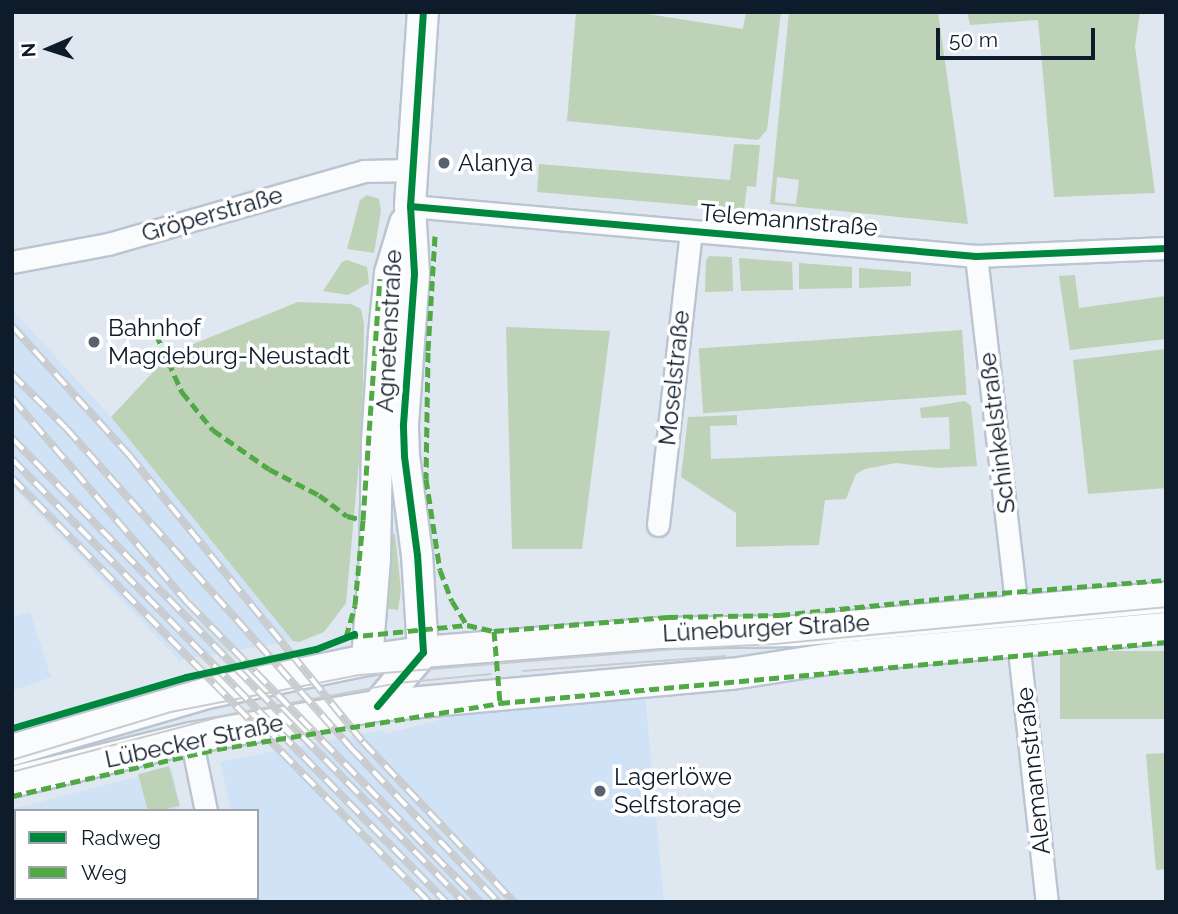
<!DOCTYPE html>
<html>
<head>
<meta charset="utf-8">
<style>
	body { margin:0 }
	#map { position:relative; width:1178px; height:914px; overflow:hidden; background:#dfe7f0; font-family:Raleway,sans-serif }
	div>[style] { position:absolute }
	[style*='--x'] { left:calc(var(--x)*1px); top:calc(var(--y)*1px); width:calc(var(--w)*1px); rotate:calc(var(--a)*1deg) }
	.built>* { inset:0; background:#d0e2f6 }
	.green>* { inset:0; background:#bed2b8; transform-origin:0 0 }
	.roads { filter:drop-shadow(2px 0 #bac5d1) drop-shadow(-2px 0 #bac5d1) drop-shadow(0 2px #bac5d1) drop-shadow(0 -2px #bac5d1) }
	.street>* { height:21px; margin:-10.5px; padding:0 10.5px; transform-origin:10.5px; border-radius:10.5px; background:#fafbfd }
	.secondary>* { height:30px; margin:-15px; padding:0 15px; transform-origin:15px; border-radius:15px; background:#fafbfd }
	.tram>* { height:2px; margin:-1px; padding:0 1px; transform-origin:1px; border-radius:1px; background:#c9cccf }
	.rail>* { height:8px; margin-top:-4px; transform-origin:0; background:repeating-linear-gradient(90deg,#fff 0 16px,#c9cccf 0 32px); box-sizing:border-box; border-block:2px solid #c9cccf }
	.quiet>* { height:5px; margin-top:-2.5px; transform-origin:0; background:repeating-linear-gradient(90deg,#50a944 0 10px,transparent 0 15px) }
	.cycleway>* { height:7px; margin:-3.5px; padding:0 3.5px; transform-origin:3.5px; border-radius:3.5px; background:#00873e }
	.dots>* { width:19px; height:19px; translate:-50% -50%; box-sizing:border-box; border:4px solid #fff; border-radius:50% }
	span { translate:-50% -50%; white-space:nowrap; text-align:center; line-height:1.15; -webkit-text-stroke:7px #fff; paint-order:stroke }
	.poi-label { font-size:24px; color:#0d1b2a }
	.left { translate:0 -50%; text-align:left }
	.street-label { font-size:24px; color:#0d1b2a }
	.frame { position:absolute; inset:0; border:14px solid #0d1b2a; pointer-events:none }
	.legend { position:absolute; left:14px; top:809px; width:245px; height:91px; box-sizing:border-box; background:#fff; border:2px solid #9ea4aa; margin:0; padding:9px 12px; list-style:none; font-size:21px; color:#0d1b2a }
	.legend li { display:flex; align-items:center; gap:14px; height:35px }
	.legend b { width:35px; border:2px solid #9ea4aa }
	.north { position:absolute; left:14px; top:14px; width:70px; height:70px; -webkit-text-stroke:5px #fff; paint-order:stroke; rotate:267deg; font-size:19px; font-weight:700; line-height:28px; text-align:center; color:#0d1b2a }
	.north::after { content:''; display:block; margin:auto; width:24px; height:32px; background:#0d1b2a; clip-path:polygon(50% 0,100% 100%,50% 72%,0 100%) }
	.scale { position:absolute; left:936px; top:28px; width:159px; height:32px; box-sizing:border-box; border:4px solid #0d1b2a; border-top:0; padding-left:9px; font-size:21px; line-height:24px; white-space:nowrap; color:#0d1b2a; -webkit-text-stroke:5px #fff; paint-order:stroke }
</style>
</head>
<body>
<div id="map">
	<div class="built">
		<div style="clip-path:polygon(12px 310px,111px 417px,293px 641px,179px 660px,12px 486px)"></div>
		<div style="clip-path:polygon(30px 612px,51px 677px,12px 691px,12px 618px)"></div>
		<div style="clip-path:polygon(645px 695px,664px 902px,248px 902px,247px 898px,257px 898px,257px 811px,231px 811px,220px 762px,383px 730px,386px 734px,453px 716px)"></div>
		<div style="clip-path:polygon(172px 768px,181px 811px,16px 811px,16px 898px,200px 898px,200px 902px,12px 902px,12px 809px)"></div>
	</div>
	<div class="green">
		<div style="clip-path:polygon(576px 12px,635px 12px,743px 29px,746px 12px,781px 12px,767px 130px,758px 140px,567px 121px)"></div>
		<div style="clip-path:polygon(evenodd,789px 12px,938px 12px,968px 224px,770px 204px,789px 12px,777px 177px,799px 180px,796px 204px,775px 202px,777px 177px)"></div>
		<div style="clip-path:polygon(967px 12px,1140px 12px,1135px 46px,1155px 193px,1054px 197px,1038px 20px,970px 25px)"></div>
		<div style="clip-path:polygon(734px 144px,760px 145px,756px 187px,747px 186px,744px 210px,537px 192px,539px 164px,730px 180px)"></div>
		<div style="clip-path:polygon(367px 195px,379px 199px,381px 211px,374px 253px,347px 249px,360px 200px)"></div>
		<div style="clip-path:polygon(709px 256px,732px 257px,733px 291px,705px 292px,706px 260px)"></div>
		<div style="clip-path:polygon(739px 258px,792px 262px,793px 290px,741px 291px)"></div>
		<div style="clip-path:polygon(347px 260px,367px 267px,369px 283px,348px 295px,323px 291px,342px 262px)"></div>
		<div style="clip-path:polygon(799px 263px,852px 267px,852px 288px,799px 289px)"></div>
		<div style="clip-path:polygon(859px 268px,911px 272px,911px 286px,859px 288px)"></div>
		<div style="clip-path:polygon(1075px 275px,1079px 308px,1166px 296px,1166px 339px,1070px 350px,1059px 276px)"></div>
		<div style="clip-path:polygon(298px 302px,351px 304px,361px 309px,364px 324px,362px 429px,346px 603px,324px 632px,299px 642px,293px 641px,111px 417px,171px 353px)"></div>
		<div style="clip-path:polygon(506px 327px,610px 331px,582px 549px,512px 549px)"></div>
		<div style="left:962px;top:330px;width:65px;height:264px;rotate:86deg"></div>
		<div style="clip-path:polygon(1166px 349px,1166px 488px,1088px 494px,1073px 360px)"></div>
		<div style="clip-path:polygon(965px 401px,971px 406px,977px 466px,937px 468px,896px 463px,865px 469px,856px 474px,846px 499px,825px 500px,819px 545px,736px 547px,736px 513px,681px 477px,688px 417px,737px 415px,737px 425px,710px 426px,711px 459px,950px 449px,949px 417px,921px 418px,920px 408px)"></div>
		<div style="clip-path:polygon(387px 534px,395px 534px,401px 590px,398px 610px,380px 608px)"></div>
		<div style="left:1166px;top:651px;width:68px;height:106px;rotate:90deg"></div>
		<div style="clip-path:polygon(1166px 753px,1166px 869px,1156px 870px,1146px 754px)"></div>
		<div style="left:169px;top:766px;width:41px;height:32px;rotate:75deg"></div>
	</div>
	<div class="roads">
		<div class="street">
			<div style="--x:410;--y:206;--w:568;--a:5.05"></div>
			<div style="--x:976;--y:256;--w:190;--a:-2.4"></div>
			<div style="--x:976;--y:256;--w:356;--a:83.4"></div>
			<div style="--x:12;--y:262;--w:98;--a:-10.6"></div>
			<div style="--x:108;--y:244;--w:266;--a:-15.9"></div>
			<div style="--x:364;--y:171;--w:48;--a:-1.2"></div>
			<div style="--x:658;--y:525;--w:296;--a:-83.6"></div>
			<div style="--x:1018;--y:641;--w:263;--a:83.7"></div>
			<div style="--x:191;--y:738;--w:75;--a:78.4"></div>
			<div style="--x:224;--y:898;--w:4;--a:76"></div>
		</div>
		<div class="secondary">
			<div style="--x:423;--y:652;--w:97;--a:-93.5"></div>
			<div style="--x:417;--y:555;--w:100;--a:-97.5"></div>
			<div style="--x:404;--y:456;--w:32;--a:-92"></div>
			<div style="--x:403;--y:424;--w:151;--a:-85.8"></div>
			<div style="--x:414;--y:273;--w:67;--a:-93.4"></div>
			<div style="--x:410;--y:206;--w:194;--a:-86.2"></div>
			<div style="--x:367;--y:660;--w:101;--a:-85.5"></div>
			<div style="--x:375;--y:559;--w:117;--a:-89"></div>
			<div style="--x:377;--y:442;--w:108;--a:-86.3"></div>
			<div style="--x:384;--y:334;--w:61;--a:-84.4"></div>
			<div style="--x:390;--y:273;--w:52;--a:-73.3"></div>
			<div style="--x:377;--y:706;--w:71;--a:-49.6"></div>
			<div style="--x:12;--y:750;--w:203;--a:-16.3"></div>
			<div style="--x:207;--y:693;--w:163;--a:-11.7"></div>
			<div style="--x:367;--y:660;--w:57;--a:-8.1"></div>
			<div style="--x:423;--y:652;--w:237;--a:-4.6"></div>
			<div style="--x:659;--y:633;--w:136;--a:-0.8"></div>
			<div style="--x:795;--y:631;--w:373;--a:-5.2"></div>
			<div style="--x:12;--y:782;--w:184;--a:-13.8"></div>
			<div style="--x:191;--y:738;--w:189;--a:-9.8"></div>
			<div style="--x:377;--y:706;--w:356;--a:-5.2"></div>
			<div style="--x:732;--y:674;--w:109;--a:-8.9"></div>
			<div style="--x:840;--y:657;--w:327;--a:-5.1"></div>
		</div>
	</div>
	<div class="tram">
		<div style="--x:523;--y:671;--w:203;--a:-4.2"></div>
		<div style="--x:12;--y:760;--w:166;--a:-16.8"></div>
		<div style="--x:171;--y:712;--w:193;--a:-11.1"></div>
		<div style="--x:360;--y:675;--w:316;--a:-4.7"></div>
		<div style="--x:675;--y:649;--w:101;--a:-2.8"></div>
		<div style="--x:776;--y:644;--w:392;--a:-5.4"></div>
		<div style="--x:12;--y:772;--w:221;--a:-14.9"></div>
		<div style="--x:226;--y:715;--w:175;--a:-10.5"></div>
		<div style="--x:398;--y:683;--w:93;--a:-5.5"></div>
	</div>
	<div class="rail">
		<div style="--x:12;--y:326;--w:174;--a:47.8"></div>
		<div style="--x:129;--y:455;--w:370;--a:50.8"></div>
		<div style="--x:363;--y:742;--w:220;--a:46.7"></div>
		<div style="--x:12;--y:374;--w:76;--a:45"></div>
		<div style="--x:66;--y:428;--w:429;--a:48.3"></div>
		<div style="--x:351;--y:748;--w:213;--a:46.3"></div>
		<div style="--x:12;--y:398;--w:270;--a:49.4"></div>
		<div style="--x:188;--y:603;--w:418;--a:45.7"></div>
		<div style="--x:12;--y:438;--w:648;--a:45.75"></div>
		<div style="--x:12;--y:459;--w:620;--a:45.59"></div>
		<div style="--x:12;--y:478;--w:595;--a:45.48"></div>
	</div>
	<div class="quiet">
		<div style="--x:435;--y:236;--w:116;--a:93.5"></div>
		<div style="--x:428;--y:352;--w:127;--a:90.9"></div>
		<div style="--x:426;--y:479;--w:92;--a:81.3"></div>
		<div style="--x:440;--y:570;--w:33;--a:69"></div>
		<div style="--x:452;--y:601;--w:28;--a:58"></div>
		<div style="--x:156;--y:334;--w:64;--a:65.9"></div>
		<div style="--x:182;--y:392;--w:49;--a:50.8"></div>
		<div style="--x:213;--y:430;--w:68;--a:34.9"></div>
		<div style="--x:269;--y:469;--w:56;--a:27.5"></div>
		<div style="--x:319;--y:495;--w:35;--a:37"></div>
		<div style="--x:347;--y:516;--w:16;--a:14"></div>
		<div style="--x:494;--y:631;--w:72;--a:85.2"></div>
		<div style="--x:346;--y:637;--w:33;--a:-74"></div>
		<div style="--x:355;--y:605;--w:85;--a:-84.6"></div>
		<div style="--x:363;--y:520;--w:242;--a:-86"></div>
		<div style="--x:348;--y:637;--w:120;--a:-5.8"></div>
		<div style="--x:467;--y:625;--w:28;--a:13"></div>
		<div style="--x:494;--y:631;--w:175;--a:-4.6"></div>
		<div style="--x:668;--y:617;--w:112;--a:-1"></div>
		<div style="--x:780;--y:615;--w:208;--a:-5.8"></div>
		<div style="--x:987;--y:594;--w:180;--a:-4.5"></div>
		<div style="--x:12;--y:796;--w:210;--a:-12.9"></div>
		<div style="--x:217;--y:749;--w:287;--a:-9.2"></div>
		<div style="--x:500;--y:703;--w:669;--a:-5.23"></div>
	</div>
	<div class="cycleway">
		<div style="--x:410;--y:206;--w:568;--a:5.05"></div>
		<div style="--x:976;--y:256;--w:190;--a:-2.4"></div>
		<div style="--x:377;--y:706;--w:71;--a:-49.6"></div>
		<div style="--x:423;--y:652;--w:97;--a:-93.5"></div>
		<div style="--x:417;--y:555;--w:100;--a:-97.5"></div>
		<div style="--x:404;--y:456;--w:32;--a:-92"></div>
		<div style="--x:403;--y:424;--w:151;--a:-85.8"></div>
		<div style="--x:414;--y:273;--w:67;--a:-93.4"></div>
		<div style="--x:410;--y:206;--w:194;--a:-86.2"></div>
		<div style="--x:12;--y:728;--w:181;--a:-16.3"></div>
		<div style="--x:186;--y:677;--w:133;--a:-12.2"></div>
		<div style="--x:316;--y:649;--w:41;--a:-21.5"></div>
	</div>
	<div class="dots">
		<div style="left:444px;top:163px;background:#56626f"></div>
		<div style="left:94px;top:342px;background:#56626f"></div>
		<div style="left:600px;top:791px;background:#56626f"></div>
	</div>
	<div class="poi-label">
		<span class="left" style="left:458px;top:163px">Alanya</span>
		<span class="left" style="left:108px;top:342px">Bahnhof<br>Magdeburg-Neustadt</span>
		<span class="left" style="left:614px;top:791px">Lagerlöwe<br>Selfstorage</span>
	</div>
	<div class="street-label">
		<span style="left:212px;top:214px;rotate:-16deg">Gröperstraße</span>
		<span style="left:789px;top:220px;rotate:5deg">Telemannstraße</span>
		<span style="left:389px;top:331px;rotate:-87deg">Agnetenstraße</span>
		<span style="left:674px;top:378px;rotate:-84deg">Moselstraße</span>
		<span style="left:997px;top:433px;rotate:-97deg">Schinkelstraße</span>
		<span style="left:766px;top:628px;rotate:-3deg">Lüneburger Straße</span>
		<span style="left:194px;top:741px;rotate:-12deg">Lübecker Straße</span>
		<span style="left:1033px;top:771px;rotate:-96deg">Alemannstraße</span>
	</div>
	<div class="frame"></div>
	<ul class="legend">
	<li><b style="height:9px;background:#00873e"></b>Radweg</li>
	<li><b style="height:9px;background:#50a944"></b>Weg</li>
	</ul>
	<div class="north">N</div>
	<div class="scale">50 m</div>
</div>
</body>
</html>
